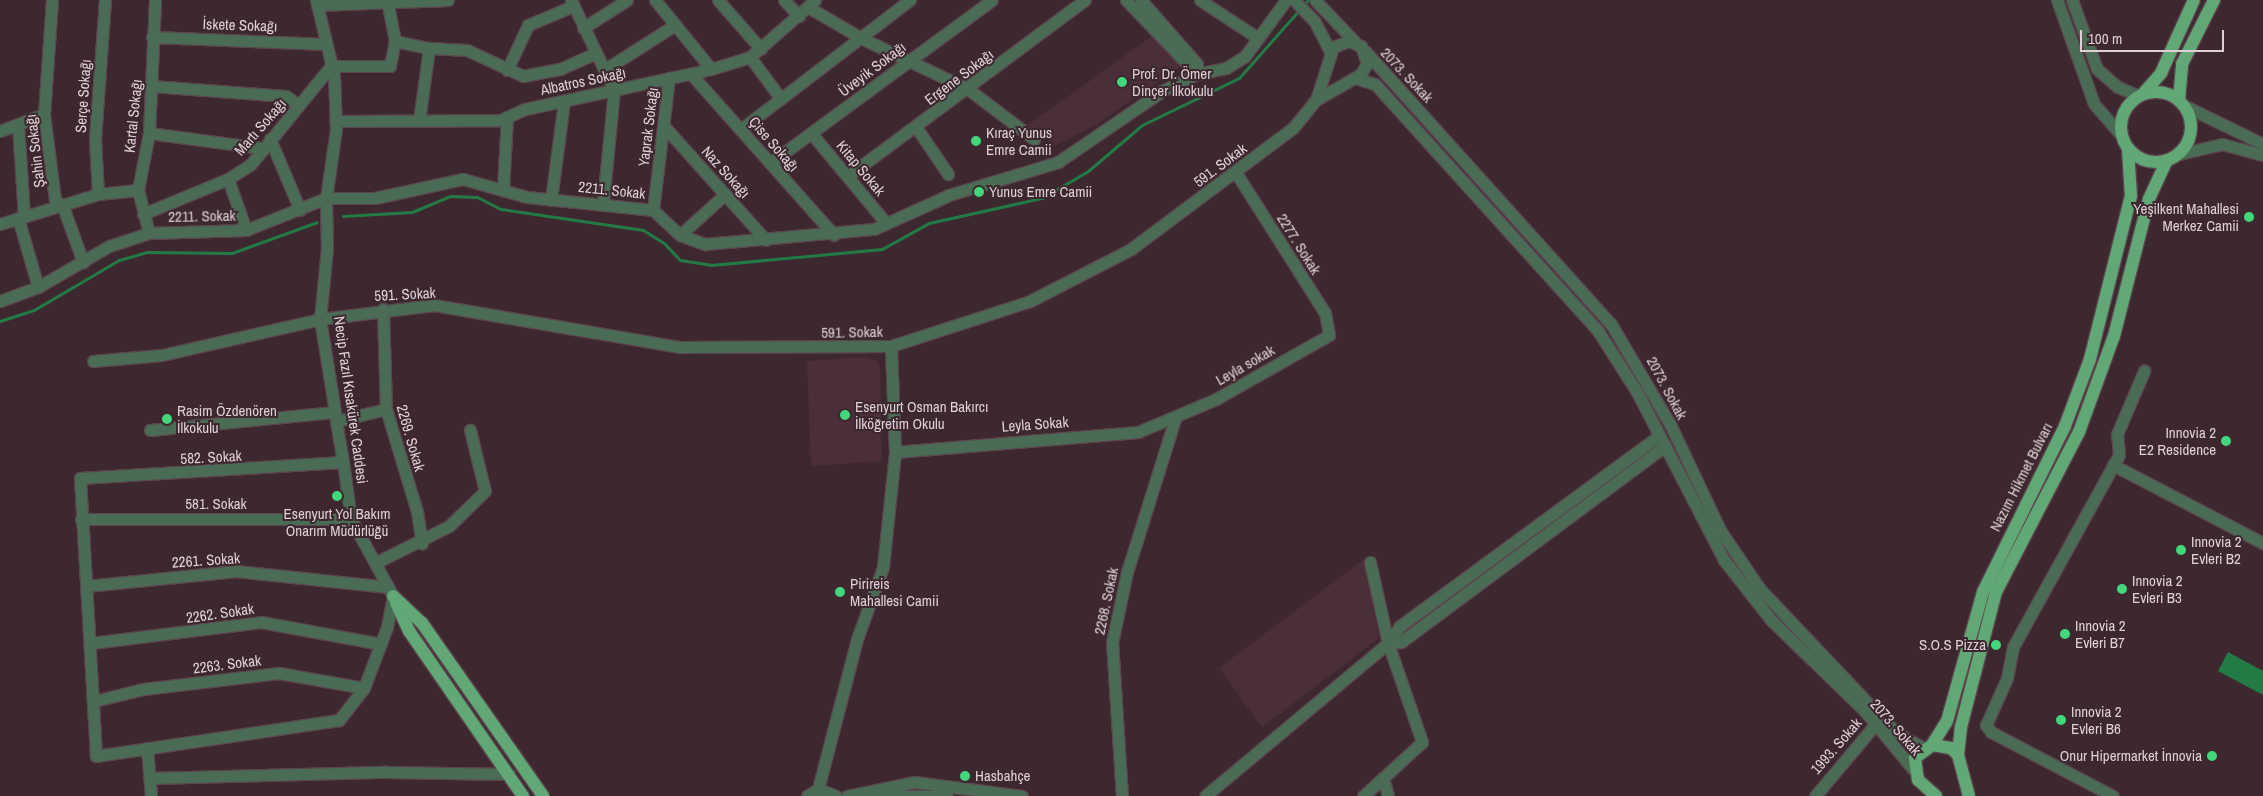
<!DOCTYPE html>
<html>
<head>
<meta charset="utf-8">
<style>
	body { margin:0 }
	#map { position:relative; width:2263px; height:796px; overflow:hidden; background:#3d2830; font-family:"Archivo Narrow",sans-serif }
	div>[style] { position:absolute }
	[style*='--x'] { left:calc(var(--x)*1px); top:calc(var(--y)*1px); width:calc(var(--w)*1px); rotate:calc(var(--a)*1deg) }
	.built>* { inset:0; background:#4a2e39 }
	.water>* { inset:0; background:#227b44 }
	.stream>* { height:3px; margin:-1.5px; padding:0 1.5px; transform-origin:1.5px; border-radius:1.5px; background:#227b44 }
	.roads { filter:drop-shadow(1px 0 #5a464e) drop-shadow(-1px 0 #5a464e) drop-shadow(0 1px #5a464e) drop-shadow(0 -1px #5a464e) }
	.minor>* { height:11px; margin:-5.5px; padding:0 5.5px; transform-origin:5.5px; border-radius:5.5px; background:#4b6c54 }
	.major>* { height:12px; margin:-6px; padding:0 6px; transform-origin:6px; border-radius:6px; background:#62a776 }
	.major>.ring { margin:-6px; padding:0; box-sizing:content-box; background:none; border:12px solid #62a776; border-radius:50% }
	.dots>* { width:14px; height:14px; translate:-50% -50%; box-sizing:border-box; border:2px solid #3d2830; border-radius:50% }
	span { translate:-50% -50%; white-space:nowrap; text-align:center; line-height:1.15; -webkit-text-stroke:4px #3d2830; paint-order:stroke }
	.street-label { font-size:15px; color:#dfd0d5 }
	.poi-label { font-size:15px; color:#dfd0d5 }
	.left { translate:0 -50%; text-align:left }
	.right { translate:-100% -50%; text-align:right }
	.scale { position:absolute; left:2080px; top:30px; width:144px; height:22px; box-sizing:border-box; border:2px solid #dfd0d5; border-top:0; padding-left:6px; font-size:15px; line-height:18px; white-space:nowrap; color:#dfd0d5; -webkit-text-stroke:4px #3d2830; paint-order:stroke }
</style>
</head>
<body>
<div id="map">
	<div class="built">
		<div style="clip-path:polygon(1155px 34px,1183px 65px,1097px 124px,1055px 146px,1028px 125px)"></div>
		<div style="clip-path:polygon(866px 357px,877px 361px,880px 369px,882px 461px,811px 466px,807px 361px)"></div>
		<div style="clip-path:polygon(1364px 559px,1379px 638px,1262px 727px,1219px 668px)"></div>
	</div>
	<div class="water">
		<div style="clip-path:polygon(2228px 652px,2263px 671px,2263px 695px,2218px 671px)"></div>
	</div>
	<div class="stream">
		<div style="--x:343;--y:216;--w:69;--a:-3.3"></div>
		<div style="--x:412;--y:212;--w:41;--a:-22.8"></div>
		<div style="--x:450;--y:196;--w:27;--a:2"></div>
		<div style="--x:477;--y:197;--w:27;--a:27"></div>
		<div style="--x:501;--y:209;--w:144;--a:8.4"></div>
		<div style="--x:643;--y:230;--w:25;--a:32"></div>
		<div style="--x:664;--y:243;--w:23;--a:47"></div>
		<div style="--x:680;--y:260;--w:31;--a:9"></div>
		<div style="--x:711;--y:265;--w:172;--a:-5.3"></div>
		<div style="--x:882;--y:249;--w:54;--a:-29"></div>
		<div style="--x:929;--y:223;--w:116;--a:-12.5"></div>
		<div style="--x:1042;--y:198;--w:53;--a:-30.4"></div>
		<div style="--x:1088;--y:171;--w:71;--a:-40.4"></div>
		<div style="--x:1142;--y:125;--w:108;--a:-25.9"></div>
		<div style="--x:1239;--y:78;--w:104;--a:-48.5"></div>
		<div style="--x:0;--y:321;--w:36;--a:-18"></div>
		<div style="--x:34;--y:310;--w:99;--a:-30.5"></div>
		<div style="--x:119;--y:260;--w:29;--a:-16"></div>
		<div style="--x:147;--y:252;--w:85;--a:0.7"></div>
		<div style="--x:232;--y:253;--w:90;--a:-20"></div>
	</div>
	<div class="roads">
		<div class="minor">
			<div style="--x:52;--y:0;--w:114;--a:94"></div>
			<div style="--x:44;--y:114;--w:87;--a:82.7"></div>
			<div style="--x:55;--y:200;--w:11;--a:41"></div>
			<div style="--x:63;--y:207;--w:59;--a:70"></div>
			<div style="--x:316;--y:0;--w:77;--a:76.5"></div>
			<div style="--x:334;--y:75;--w:54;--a:87.9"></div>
			<div style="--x:336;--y:129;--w:70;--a:98.2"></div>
			<div style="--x:326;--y:198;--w:50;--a:88.9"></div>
			<div style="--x:327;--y:248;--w:71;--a:95.6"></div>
			<div style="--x:320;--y:319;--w:94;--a:80.8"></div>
			<div style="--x:335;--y:412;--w:9;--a:84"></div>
			<div style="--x:336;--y:421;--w:42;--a:80.3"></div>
			<div style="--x:343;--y:462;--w:58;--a:82"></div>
			<div style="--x:351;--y:519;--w:88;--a:61.4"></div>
			<div style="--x:393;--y:596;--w:32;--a:101"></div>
			<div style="--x:387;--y:627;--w:65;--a:110.7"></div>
			<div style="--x:364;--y:688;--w:41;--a:128"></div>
			<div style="--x:339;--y:720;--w:246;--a:171.6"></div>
			<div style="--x:96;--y:756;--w:278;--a:-93.3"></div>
			<div style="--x:80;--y:478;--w:263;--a:-3.5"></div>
			<div style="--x:571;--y:0;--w:100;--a:64.5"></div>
			<div style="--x:614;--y:90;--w:114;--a:95.6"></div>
			<div style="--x:655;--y:0;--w:89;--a:50.9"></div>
			<div style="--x:718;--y:0;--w:65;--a:48.7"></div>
			<div style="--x:784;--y:0;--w:22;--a:47"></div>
			<div style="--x:1126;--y:0;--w:103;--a:46.2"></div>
			<div style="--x:1141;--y:0;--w:85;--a:48.8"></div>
			<div style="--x:1197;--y:64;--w:10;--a:90"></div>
			<div style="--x:1200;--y:0;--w:69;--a:33.2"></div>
			<div style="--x:1294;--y:0;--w:30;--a:46"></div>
			<div style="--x:1315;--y:22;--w:34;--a:63"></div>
			<div style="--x:1315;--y:0;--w:58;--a:46.4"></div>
			<div style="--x:2057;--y:0;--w:110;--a:70.4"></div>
			<div style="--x:2094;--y:104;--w:43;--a:48.8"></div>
			<div style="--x:2072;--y:0;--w:73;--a:70.1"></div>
			<div style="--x:2097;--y:69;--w:28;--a:41"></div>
			<div style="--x:2118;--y:87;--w:23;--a:23"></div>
			<div style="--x:317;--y:5;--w:131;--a:-2.2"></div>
			<div style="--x:808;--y:7;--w:61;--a:30.3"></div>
			<div style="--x:861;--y:38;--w:119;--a:25.5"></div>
			<div style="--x:968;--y:89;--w:83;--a:37.1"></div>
			<div style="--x:583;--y:28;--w:52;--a:-32.5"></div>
			<div style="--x:152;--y:37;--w:174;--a:2.3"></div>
			<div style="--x:395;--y:41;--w:35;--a:12"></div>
			<div style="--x:1365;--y:51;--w:367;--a:48"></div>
			<div style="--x:1611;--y:324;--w:116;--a:59.5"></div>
			<div style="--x:1670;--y:424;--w:117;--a:64.7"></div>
			<div style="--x:1720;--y:530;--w:71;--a:55.9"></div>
			<div style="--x:1760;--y:589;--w:197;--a:46.6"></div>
			<div style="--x:1895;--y:732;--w:33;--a:29"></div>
			<div style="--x:750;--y:57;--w:52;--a:53.6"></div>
			<div style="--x:507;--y:70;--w:50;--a:-65"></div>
			<div style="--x:528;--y:25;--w:49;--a:-22.9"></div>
			<div style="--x:604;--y:70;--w:84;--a:-32.4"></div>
			<div style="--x:691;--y:74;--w:215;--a:48.4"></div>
			<div style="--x:1356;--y:78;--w:20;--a:18"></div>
			<div style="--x:1375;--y:84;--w:333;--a:47.9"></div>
			<div style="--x:1598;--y:331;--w:72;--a:57.4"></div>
			<div style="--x:1637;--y:392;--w:189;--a:62.6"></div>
			<div style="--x:1724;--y:560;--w:76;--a:51.9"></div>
			<div style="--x:1771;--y:620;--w:129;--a:44.1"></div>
			<div style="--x:1864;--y:710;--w:77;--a:50.3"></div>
			<div style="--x:152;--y:86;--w:134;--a:4.3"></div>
			<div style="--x:286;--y:96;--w:15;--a:37"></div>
			<div style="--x:2185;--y:106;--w:87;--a:26"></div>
			<div style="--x:336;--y:121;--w:165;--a:-0.3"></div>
			<div style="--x:501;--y:120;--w:26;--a:-25"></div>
			<div style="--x:525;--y:109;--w:190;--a:-12.1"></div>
			<div style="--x:711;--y:69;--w:41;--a:-17.1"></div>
			<div style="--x:750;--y:57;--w:86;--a:-41.2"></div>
			<div style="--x:419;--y:121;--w:74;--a:-82.2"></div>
			<div style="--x:429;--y:48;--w:38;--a:3"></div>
			<div style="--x:467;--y:50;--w:62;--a:24.9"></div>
			<div style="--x:523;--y:76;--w:38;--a:-11"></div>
			<div style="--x:560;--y:69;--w:39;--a:-24"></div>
			<div style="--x:18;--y:124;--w:92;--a:86.3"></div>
			<div style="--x:663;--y:125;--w:154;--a:48.2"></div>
			<div style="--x:916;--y:127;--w:57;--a:55.8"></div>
			<div style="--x:741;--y:129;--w:213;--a:-37.4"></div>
			<div style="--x:0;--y:131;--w:47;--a:-21.1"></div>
			<div style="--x:149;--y:133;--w:114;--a:7.6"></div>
			<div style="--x:811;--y:133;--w:117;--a:50.2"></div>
			<div style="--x:270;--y:139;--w:77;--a:67.1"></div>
			<div style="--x:2179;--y:154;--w:44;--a:-13.1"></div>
			<div style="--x:2222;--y:144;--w:42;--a:15"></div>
			<div style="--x:770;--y:163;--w:275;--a:-36.3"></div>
			<div style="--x:849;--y:175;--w:294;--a:-36.6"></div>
			<div style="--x:228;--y:179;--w:54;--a:70.6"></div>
			<div style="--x:503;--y:190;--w:73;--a:-86.9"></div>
			<div style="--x:98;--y:194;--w:55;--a:-93.1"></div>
			<div style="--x:95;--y:139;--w:139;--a:-85.9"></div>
			<div style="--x:551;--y:200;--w:100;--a:-82.5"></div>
			<div style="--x:653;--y:210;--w:133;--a:-83.1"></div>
			<div style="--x:143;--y:214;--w:92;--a:-22.4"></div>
			<div style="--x:228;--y:179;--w:27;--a:-33"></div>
			<div style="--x:251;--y:164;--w:127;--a:-50.8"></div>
			<div style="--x:331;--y:66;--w:59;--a:0"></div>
			<div style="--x:390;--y:66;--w:25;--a:-79"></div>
			<div style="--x:395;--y:41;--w:42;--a:-101"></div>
			<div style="--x:18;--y:218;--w:72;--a:73.8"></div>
			<div style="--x:0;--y:224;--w:102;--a:-17"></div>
			<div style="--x:98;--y:194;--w:40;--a:-5.7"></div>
			<div style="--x:149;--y:233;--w:44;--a:-104.3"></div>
			<div style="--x:138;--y:190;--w:58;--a:-79.1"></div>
			<div style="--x:149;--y:133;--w:133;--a:-87.4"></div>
			<div style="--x:680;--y:235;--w:61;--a:-42.3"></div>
			<div style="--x:0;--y:301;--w:40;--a:-20.2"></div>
			<div style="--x:38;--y:287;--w:82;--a:-30"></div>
			<div style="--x:109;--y:246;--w:42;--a:-18"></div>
			<div style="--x:149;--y:233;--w:97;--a:-1.8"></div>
			<div style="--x:246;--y:230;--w:86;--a:-21.8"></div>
			<div style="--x:326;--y:198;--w:49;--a:0"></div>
			<div style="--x:375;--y:198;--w:90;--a:-12.2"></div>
			<div style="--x:463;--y:179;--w:66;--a:15.7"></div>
			<div style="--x:527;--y:197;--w:127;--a:5.9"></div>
			<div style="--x:653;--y:210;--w:37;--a:43"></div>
			<div style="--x:680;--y:235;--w:27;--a:20"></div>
			<div style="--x:705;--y:244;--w:170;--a:-5.1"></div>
			<div style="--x:874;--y:229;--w:82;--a:-24.4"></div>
			<div style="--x:949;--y:195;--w:114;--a:-16.8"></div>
			<div style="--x:1058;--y:162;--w:126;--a:-34.3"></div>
			<div style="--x:1162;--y:91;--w:39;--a:-26"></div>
			<div style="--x:1197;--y:74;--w:30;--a:-12"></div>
			<div style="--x:1226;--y:68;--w:22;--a:-32"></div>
			<div style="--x:1245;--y:56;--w:69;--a:-53.8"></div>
			<div style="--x:383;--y:309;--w:100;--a:88.3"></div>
			<div style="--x:386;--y:409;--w:108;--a:73.2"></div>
			<div style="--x:417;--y:512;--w:32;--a:81"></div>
			<div style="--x:93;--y:361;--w:69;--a:-5"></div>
			<div style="--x:162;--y:355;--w:162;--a:-12.8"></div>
			<div style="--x:320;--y:319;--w:115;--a:-7"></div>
			<div style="--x:434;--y:305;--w:250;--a:9.7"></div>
			<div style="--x:680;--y:347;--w:211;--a:-0.3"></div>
			<div style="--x:891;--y:346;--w:146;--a:-17.9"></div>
			<div style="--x:1030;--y:301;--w:114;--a:-27.2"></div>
			<div style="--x:1131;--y:249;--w:202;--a:-36.8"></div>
			<div style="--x:1293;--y:128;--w:36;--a:-51"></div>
			<div style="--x:1316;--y:100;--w:56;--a:-72.2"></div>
			<div style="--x:1333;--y:47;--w:17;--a:-21"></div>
			<div style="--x:1349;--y:41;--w:13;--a:23"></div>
			<div style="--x:1361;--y:46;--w:18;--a:71"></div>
			<div style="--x:1367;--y:63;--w:13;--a:119"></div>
			<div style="--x:1361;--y:74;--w:52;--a:150"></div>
			<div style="--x:336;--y:421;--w:51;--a:-13.5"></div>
			<div style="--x:150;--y:430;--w:186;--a:-5.6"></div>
			<div style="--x:895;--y:452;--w:244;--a:-4.7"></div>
			<div style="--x:1138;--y:432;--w:85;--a:-22.9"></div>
			<div style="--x:1216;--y:399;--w:130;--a:-29.5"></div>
			<div style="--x:1329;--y:335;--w:22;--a:-100"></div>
			<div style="--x:1325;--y:313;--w:166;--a:-122.4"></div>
			<div style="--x:2113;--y:465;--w:169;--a:27.5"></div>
			<div style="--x:81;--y:519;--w:270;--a:0"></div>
			<div style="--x:1370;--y:562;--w:83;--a:77.5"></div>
			<div style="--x:1388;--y:643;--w:105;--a:71"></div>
			<div style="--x:1422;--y:742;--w:53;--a:137.3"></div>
			<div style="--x:375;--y:563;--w:83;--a:-26.6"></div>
			<div style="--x:449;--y:526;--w:50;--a:-44.2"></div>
			<div style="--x:485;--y:491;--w:63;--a:-103.8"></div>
			<div style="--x:86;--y:586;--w:151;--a:-5.7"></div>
			<div style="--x:236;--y:571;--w:153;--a:6"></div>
			<div style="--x:91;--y:643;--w:171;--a:-7"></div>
			<div style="--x:261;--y:622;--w:122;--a:10.4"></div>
			<div style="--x:1388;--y:643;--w:13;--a:-4"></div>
			<div style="--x:1401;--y:642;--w:329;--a:-36.6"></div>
			<div style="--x:94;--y:701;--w:50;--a:-13.8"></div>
			<div style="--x:143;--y:689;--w:137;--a:-6.7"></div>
			<div style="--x:279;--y:673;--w:86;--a:10"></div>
			<div style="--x:147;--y:748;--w:48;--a:85.2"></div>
			<div style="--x:151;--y:778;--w:236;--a:-1.5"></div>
			<div style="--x:387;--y:772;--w:122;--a:0.9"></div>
			<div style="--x:818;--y:789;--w:155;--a:-75.4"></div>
			<div style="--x:857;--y:639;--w:77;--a:-70.1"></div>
			<div style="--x:883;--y:567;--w:116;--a:-84"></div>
			<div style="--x:895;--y:452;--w:106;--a:-92.2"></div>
			<div style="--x:807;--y:796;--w:13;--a:-32"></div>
			<div style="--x:818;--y:789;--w:19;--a:21"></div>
			<div style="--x:847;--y:796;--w:68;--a:-11.8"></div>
			<div style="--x:914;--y:782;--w:109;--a:7.4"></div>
			<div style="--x:883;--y:796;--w:64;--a:0"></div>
			<div style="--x:1122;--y:796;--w:153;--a:-93.7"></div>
			<div style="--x:1112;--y:643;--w:73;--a:-78.1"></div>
			<div style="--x:1127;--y:572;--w:160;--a:-72.6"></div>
			<div style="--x:1205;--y:796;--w:239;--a:-39.9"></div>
			<div style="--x:1388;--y:643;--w:21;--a:-55"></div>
			<div style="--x:1400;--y:626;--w:321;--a:-36.3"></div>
			<div style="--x:1363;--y:796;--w:27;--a:-42"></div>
			<div style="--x:1383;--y:778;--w:19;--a:74"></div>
			<div style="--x:1815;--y:796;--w:99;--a:-49.9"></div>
			<div style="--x:2113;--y:796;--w:138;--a:-152.3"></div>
			<div style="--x:1991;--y:732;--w:9;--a:-126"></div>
			<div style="--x:1986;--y:725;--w:51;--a:-65.9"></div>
			<div style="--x:2007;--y:678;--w:32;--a:-79"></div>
			<div style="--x:2013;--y:647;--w:219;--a:-61.1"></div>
			<div style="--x:2119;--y:455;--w:21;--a:-95"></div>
			<div style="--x:2117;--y:434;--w:69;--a:-66.8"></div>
		</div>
		<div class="major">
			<div class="ring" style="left:2121px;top:92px;width:58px;height:58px"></div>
			<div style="--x:2143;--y:94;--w:28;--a:-49"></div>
			<div style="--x:2161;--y:73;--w:80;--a:-65.7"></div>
			<div style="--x:2179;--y:100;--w:36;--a:-85"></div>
			<div style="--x:2182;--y:64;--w:72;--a:-63.4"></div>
			<div style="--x:393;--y:596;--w:40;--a:43"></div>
			<div style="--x:422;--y:623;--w:211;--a:55"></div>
			<div style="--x:396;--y:603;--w:31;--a:65"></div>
			<div style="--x:409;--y:631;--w:201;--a:55.4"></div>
			<div style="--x:1932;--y:745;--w:28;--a:-58"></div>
			<div style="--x:1947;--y:721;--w:134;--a:-74.4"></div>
			<div style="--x:1983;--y:592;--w:185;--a:-63.7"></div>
			<div style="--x:2065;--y:426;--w:72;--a:-69.5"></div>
			<div style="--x:2090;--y:359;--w:168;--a:-75.9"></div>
			<div style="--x:2131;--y:196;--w:47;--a:-93.7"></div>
			<div style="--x:1936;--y:796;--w:24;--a:-138"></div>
			<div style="--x:1918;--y:780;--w:22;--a:-98"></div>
			<div style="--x:1915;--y:758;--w:21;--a:-37"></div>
			<div style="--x:1932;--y:745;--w:19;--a:9"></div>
			<div style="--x:1951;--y:748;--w:10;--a:45"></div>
			<div style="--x:1969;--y:796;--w:42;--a:-105"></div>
			<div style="--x:1958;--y:755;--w:28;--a:-84"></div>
			<div style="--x:1961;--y:727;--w:139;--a:-75.5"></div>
			<div style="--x:1996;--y:592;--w:180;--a:-62.6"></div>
			<div style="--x:2079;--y:432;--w:102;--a:-70"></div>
			<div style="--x:2114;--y:336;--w:141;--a:-75.7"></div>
			<div style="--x:2149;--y:199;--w:43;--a:-65.2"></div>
		</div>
	</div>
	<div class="dots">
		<div style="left:1122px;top:82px;background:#43d77b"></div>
		<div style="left:976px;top:141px;background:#43d77b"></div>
		<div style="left:979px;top:192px;background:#43d77b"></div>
		<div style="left:2249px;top:217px;background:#43d77b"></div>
		<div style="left:845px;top:415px;background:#43d77b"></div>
		<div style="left:167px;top:419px;background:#43d77b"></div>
		<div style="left:2226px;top:441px;background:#43d77b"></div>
		<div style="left:337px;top:496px;background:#43d77b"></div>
		<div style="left:2181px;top:550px;background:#43d77b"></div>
		<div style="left:2122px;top:589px;background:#43d77b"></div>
		<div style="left:840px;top:592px;background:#43d77b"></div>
		<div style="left:2065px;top:634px;background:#43d77b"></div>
		<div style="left:1996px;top:645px;background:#43d77b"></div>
		<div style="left:2061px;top:720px;background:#43d77b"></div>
		<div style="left:2212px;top:756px;background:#43d77b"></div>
		<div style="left:965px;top:776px;background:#43d77b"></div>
	</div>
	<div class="street-label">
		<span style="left:240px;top:25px;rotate:2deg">İskete Sokağı</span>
		<span style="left:872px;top:69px;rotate:-37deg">Üveyik Sokağı</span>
		<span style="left:1407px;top:75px;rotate:47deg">2073. Sokak</span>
		<span style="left:959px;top:77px;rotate:-37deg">Ergene Sokağı</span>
		<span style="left:583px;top:81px;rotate:-12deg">Albatros Sokağı</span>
		<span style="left:83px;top:96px;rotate:-86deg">Serçe Sokağı</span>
		<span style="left:133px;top:116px;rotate:-84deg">Kartal Sokağı</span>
		<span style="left:260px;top:127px;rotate:-49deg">Martı Sokağı</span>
		<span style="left:648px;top:127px;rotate:-83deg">Yaprak Sokağı</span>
		<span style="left:774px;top:144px;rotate:49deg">Çise Sokağı</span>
		<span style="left:35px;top:151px;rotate:-97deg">Şahin Sokağı</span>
		<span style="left:1220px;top:165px;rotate:-37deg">591. Sokak</span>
		<span style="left:861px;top:168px;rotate:50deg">Kitap Sokak</span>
		<span style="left:726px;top:172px;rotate:48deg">Naz Sokağı</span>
		<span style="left:612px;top:190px;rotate:6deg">2211. Sokak</span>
		<span style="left:202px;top:216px;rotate:-1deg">2211. Sokak</span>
		<span style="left:1299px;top:244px;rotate:58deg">2277. Sokak</span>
		<span style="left:405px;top:294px;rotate:-3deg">591. Sokak</span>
		<span style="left:852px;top:332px;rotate:-1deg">591. Sokak</span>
		<span style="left:1245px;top:365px;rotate:-30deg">Leyla sokak</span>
		<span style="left:1667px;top:388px;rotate:62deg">2073. Sokak</span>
		<span style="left:351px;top:400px;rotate:82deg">Necip Fazıl Kısakürek Caddesi</span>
		<span style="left:1035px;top:424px;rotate:-4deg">Leyla Sokak</span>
		<span style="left:411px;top:438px;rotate:74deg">2269. Sokak</span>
		<span style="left:211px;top:457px;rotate:-3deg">582. Sokak</span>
		<span style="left:2021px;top:477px;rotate:-63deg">Nazım Hikmet Bulvarı</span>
		<span style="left:216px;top:504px">581. Sokak</span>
		<span style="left:206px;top:560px;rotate:-4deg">2261. Sokak</span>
		<span style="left:1106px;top:601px;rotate:-78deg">2268. Sokak</span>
		<span style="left:220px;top:613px;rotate:-8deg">2262. Sokak</span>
		<span style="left:227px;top:664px;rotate:-7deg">2263. Sokak</span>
		<span style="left:1896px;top:727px;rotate:49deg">2073. Sokak</span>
		<span style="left:1836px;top:746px;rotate:-49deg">1993. Sokak</span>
	</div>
	<div class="poi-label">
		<span class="left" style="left:1132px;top:82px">Prof. Dr. Ömer<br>Dinçer İlkokulu</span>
		<span class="left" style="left:986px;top:141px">Kıraç Yunus<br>Emre Camii</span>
		<span class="left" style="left:989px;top:192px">Yunus Emre Camii</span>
		<span class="right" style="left:2239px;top:217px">Yeşilkent Mahallesi<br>Merkez Camii</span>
		<span class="left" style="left:855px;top:415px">Esenyurt Osman Bakırcı<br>İlköğretim Okulu</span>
		<span class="left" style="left:177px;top:419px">Rasim Özdenören<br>İlkokulu</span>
		<span class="right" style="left:2216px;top:441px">Innovia 2<br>E2 Residence</span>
		<span style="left:337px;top:522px">Esenyurt Yol Bakım<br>Onarım Müdürlüğü</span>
		<span class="left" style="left:2191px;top:550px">Innovia 2<br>Evleri B2</span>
		<span class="left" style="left:2132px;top:589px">Innovia 2<br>Evleri B3</span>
		<span class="left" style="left:850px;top:592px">Pirireis<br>Mahallesi Camii</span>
		<span class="left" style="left:2075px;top:634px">Innovia 2<br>Evleri B7</span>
		<span class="right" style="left:1986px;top:645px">S.O.S Pizza</span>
		<span class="left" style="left:2071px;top:720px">Innovia 2<br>Evleri B6</span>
		<span class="right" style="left:2202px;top:756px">Onur Hipermarket İnnovia</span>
		<span class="left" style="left:975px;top:776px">Hasbahçe</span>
	</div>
	<div class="scale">100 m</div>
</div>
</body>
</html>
